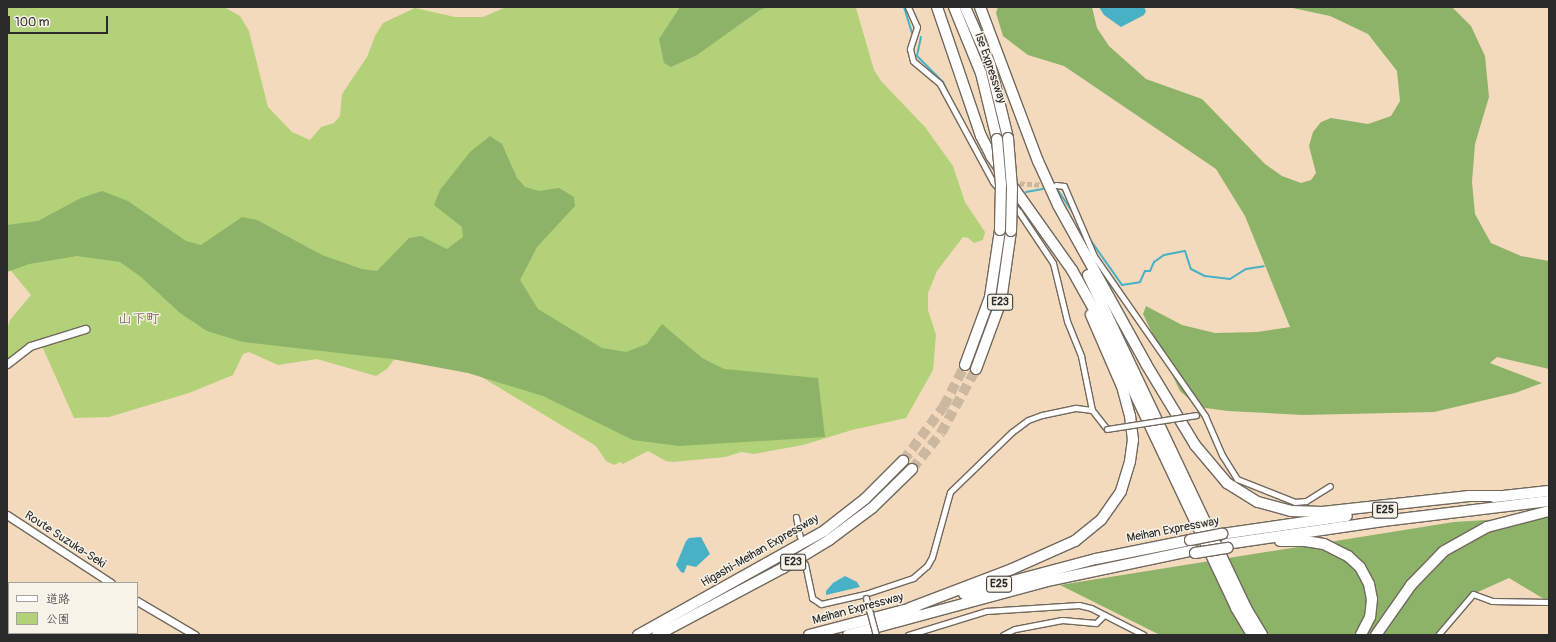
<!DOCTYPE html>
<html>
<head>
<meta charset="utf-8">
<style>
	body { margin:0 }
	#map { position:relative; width:1556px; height:642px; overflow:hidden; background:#f4dabc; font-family:Pangolin,"Klee One",sans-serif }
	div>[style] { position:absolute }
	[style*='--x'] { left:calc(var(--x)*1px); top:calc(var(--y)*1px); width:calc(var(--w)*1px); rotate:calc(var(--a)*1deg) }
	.green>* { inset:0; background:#b2d178 }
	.forest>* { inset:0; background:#8db368 }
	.water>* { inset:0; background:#48b1c6 }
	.stream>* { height:2px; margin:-1px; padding:0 1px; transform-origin:1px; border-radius:1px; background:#48b1c6 }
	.street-tunnel>* { height:5px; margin-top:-2.5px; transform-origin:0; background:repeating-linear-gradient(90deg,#ccb79f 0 5px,transparent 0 7.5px) }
	.highway-tunnel>* { height:10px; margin-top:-5px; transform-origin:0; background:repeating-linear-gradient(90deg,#ccb79f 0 10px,transparent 0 15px) }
	.roads { filter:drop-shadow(1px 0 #71685e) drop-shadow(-1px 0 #71685e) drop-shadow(0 1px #71685e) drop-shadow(0 -1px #71685e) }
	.street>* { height:5px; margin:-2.5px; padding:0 2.5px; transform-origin:2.5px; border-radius:2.5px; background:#fff }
	.secondary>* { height:7px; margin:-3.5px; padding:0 3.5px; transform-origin:3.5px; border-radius:3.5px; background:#fff }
	.highway>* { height:10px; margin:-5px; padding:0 5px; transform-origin:5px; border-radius:5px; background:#fff }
	.bridges { filter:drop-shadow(1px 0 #71685e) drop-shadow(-1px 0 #71685e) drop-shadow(0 1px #71685e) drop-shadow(0 -1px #71685e) }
	.street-bridge>* { height:5px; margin:-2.5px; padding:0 2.5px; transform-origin:2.5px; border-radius:2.5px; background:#fff }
	.highway-bridge>* { height:10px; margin:-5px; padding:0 5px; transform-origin:5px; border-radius:5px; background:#fff }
	span { translate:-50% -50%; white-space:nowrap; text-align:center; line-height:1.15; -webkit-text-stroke:3px #f7f3e8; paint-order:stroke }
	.shield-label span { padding:1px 3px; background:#f7f3e8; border:1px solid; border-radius:3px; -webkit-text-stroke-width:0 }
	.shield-label { font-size:11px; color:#2b2b2b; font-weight:700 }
	.street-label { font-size:12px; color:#2b2b2b }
	.quarter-label { font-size:14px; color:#6b5542 }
	.frame { position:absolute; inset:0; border:8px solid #2b2b2b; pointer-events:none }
	.legend { position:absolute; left:8px; top:582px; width:130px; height:52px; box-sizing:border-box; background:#f7f3e8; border:1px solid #a5a39c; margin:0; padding:5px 7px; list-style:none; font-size:12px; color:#2b2b2b }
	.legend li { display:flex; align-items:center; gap:8px; height:20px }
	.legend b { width:20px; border:1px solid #a5a39c }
	.scale { position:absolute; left:8px; top:16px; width:100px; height:18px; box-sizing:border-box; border:2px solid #2b2b2b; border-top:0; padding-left:5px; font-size:12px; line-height:14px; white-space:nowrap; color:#2b2b2b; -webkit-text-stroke:3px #f7f3e8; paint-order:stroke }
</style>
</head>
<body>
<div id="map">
	<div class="green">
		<div style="clip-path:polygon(7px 7px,224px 7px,240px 16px,249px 31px,268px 107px,292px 132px,310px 140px,321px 127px,334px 123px,340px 116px,342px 94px,367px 57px,375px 36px,383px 23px,415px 8px,455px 17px,483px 17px,506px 7px,853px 7px,856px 8px,874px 70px,881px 81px,925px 127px,953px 166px,965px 202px,985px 232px,983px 240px,974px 243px,968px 238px,963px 237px,937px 271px,928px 293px,928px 310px,936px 335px,933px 370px,906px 418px,852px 430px,803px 445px,754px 454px,741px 452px,725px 457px,673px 462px,666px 461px,648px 451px,623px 464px,620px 462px,614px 465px,606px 461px,596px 446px,470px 370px,396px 357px,387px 369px,376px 376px,317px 359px,278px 365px,249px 352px,243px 354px,233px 375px,189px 393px,109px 417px,74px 418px,42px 346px,29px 350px,7px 366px,7px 330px,10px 320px,31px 295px,7px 266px)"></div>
	</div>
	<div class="forest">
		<div style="clip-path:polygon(680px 7px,768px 7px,760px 10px,697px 55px,671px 67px,664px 63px,659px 39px)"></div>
		<div style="clip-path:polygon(998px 7px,1092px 7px,1097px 28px,1109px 46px,1146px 79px,1202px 99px,1265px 164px,1282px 176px,1301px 183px,1311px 180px,1316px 173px,1309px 146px,1313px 132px,1321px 122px,1331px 118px,1368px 124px,1391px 116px,1400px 101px,1397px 71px,1368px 34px,1330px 16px,1288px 7px,1452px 7px,1471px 26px,1485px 56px,1489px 97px,1475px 144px,1472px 182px,1475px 214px,1491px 243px,1521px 256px,1549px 261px,1549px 369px,1497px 357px,1490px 363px,1542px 383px,1515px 393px,1434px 412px,1303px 415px,1228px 411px,1198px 407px,1180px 391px,1143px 314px,1146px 306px,1182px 325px,1215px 333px,1257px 332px,1290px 327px,1245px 216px,1216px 169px,1064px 66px,1028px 55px,1003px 36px,996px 13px)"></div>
		<div style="clip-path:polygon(490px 136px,502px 144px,517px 178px,525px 187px,539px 191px,559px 188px,574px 197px,575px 206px,537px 247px,520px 280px,538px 309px,602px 348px,626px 352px,647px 344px,662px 324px,702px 358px,724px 369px,818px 378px,825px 437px,679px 446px,633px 440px,543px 396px,468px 373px,392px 359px,243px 342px,207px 331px,180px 313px,141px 277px,120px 262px,77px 256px,29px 264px,7px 272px,7px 225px,38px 221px,81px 198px,102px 191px,128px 201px,186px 241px,201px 245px,242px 217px,257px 220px,322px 255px,362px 269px,377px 271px,409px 238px,421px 236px,447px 249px,463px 237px,462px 227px,434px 205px,440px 190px,470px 152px)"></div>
		<div style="clip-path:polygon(1549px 516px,1549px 602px,1509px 578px,1469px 596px,1439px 635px,1160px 635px,1060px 585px,1454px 522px)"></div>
	</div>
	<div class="water">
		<div style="clip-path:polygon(1099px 7px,1144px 7px,1146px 11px,1144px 15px,1121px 27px,1104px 15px)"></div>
		<div style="clip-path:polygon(701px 537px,710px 554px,696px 567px,687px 565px,684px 573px,681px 572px,676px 565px,686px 541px,689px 538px)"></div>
		<div style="clip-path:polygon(845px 576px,857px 582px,860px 587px,826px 595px,826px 591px,833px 583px)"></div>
	</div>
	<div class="stream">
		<div style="--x:904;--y:7;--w:27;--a:73"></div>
		<div style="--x:921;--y:37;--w:19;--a:102"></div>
		<div style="--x:917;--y:56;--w:37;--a:45"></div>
		<div style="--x:943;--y:82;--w:14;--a:65"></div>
		<div style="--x:958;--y:111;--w:12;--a:66"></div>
		<div style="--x:982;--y:157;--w:30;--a:60"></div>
		<div style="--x:1055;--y:186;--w:34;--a:56"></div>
		<div style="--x:1026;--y:192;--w:17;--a:-10"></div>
		<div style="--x:1089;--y:238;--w:57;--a:54.9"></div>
		<div style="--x:1122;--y:285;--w:18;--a:-9"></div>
		<div style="--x:1140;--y:282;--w:12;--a:-66"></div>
		<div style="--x:1145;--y:271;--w:5;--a:0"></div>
		<div style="--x:1150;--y:271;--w:10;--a:-66"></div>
		<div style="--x:1154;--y:262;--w:12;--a:-35"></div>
		<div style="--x:1164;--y:255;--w:21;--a:-11"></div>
		<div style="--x:1185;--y:251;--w:19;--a:72"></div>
		<div style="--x:1191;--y:269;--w:16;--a:27"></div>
		<div style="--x:1205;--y:276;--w:25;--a:7"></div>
		<div style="--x:1230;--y:279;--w:19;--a:-32"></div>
		<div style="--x:1246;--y:269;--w:18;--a:-9"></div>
	</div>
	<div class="street-tunnel">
		<div style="--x:1012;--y:183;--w:37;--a:3"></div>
	</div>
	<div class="highway-tunnel">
		<div style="--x:903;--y:461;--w:69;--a:-53.3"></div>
		<div style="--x:944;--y:406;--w:46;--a:-62.9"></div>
		<div style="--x:912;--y:469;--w:46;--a:-51.1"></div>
		<div style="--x:941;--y:433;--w:73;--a:-61.3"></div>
	</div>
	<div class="roads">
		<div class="street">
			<div style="--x:908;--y:7;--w:22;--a:66"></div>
			<div style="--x:917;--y:27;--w:23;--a:108"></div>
			<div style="--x:910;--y:49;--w:12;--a:76"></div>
			<div style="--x:913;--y:61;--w:35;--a:40"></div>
			<div style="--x:940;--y:84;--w:111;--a:61.6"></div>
			<div style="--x:993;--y:182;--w:40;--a:49"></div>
			<div style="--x:1019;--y:212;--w:61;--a:56.3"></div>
			<div style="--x:1053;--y:263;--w:60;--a:76.4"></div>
			<div style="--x:1067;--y:321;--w:38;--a:68"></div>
			<div style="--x:1081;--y:356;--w:55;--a:78.5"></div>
			<div style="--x:1056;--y:185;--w:8;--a:7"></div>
			<div style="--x:1064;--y:186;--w:76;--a:66.8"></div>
			<div style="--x:1094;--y:256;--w:195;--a:55.2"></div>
			<div style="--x:1205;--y:416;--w:43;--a:66.4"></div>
			<div style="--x:1222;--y:455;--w:28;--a:58"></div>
			<div style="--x:1237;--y:479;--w:62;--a:21.6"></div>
			<div style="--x:1295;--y:502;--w:11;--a:-5"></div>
			<div style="--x:1306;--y:501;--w:28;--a:-32"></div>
			<div style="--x:796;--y:517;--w:20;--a:79"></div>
			<div style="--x:805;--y:564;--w:35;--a:78"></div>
			<div style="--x:812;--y:598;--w:11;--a:34"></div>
			<div style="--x:821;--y:604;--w:45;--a:-12.8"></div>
			<div style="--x:865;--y:594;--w:51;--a:-18.4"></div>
			<div style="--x:913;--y:578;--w:18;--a:-41"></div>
			<div style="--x:927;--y:566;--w:10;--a:-61"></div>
			<div style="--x:932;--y:557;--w:67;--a:-74.5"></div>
			<div style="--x:950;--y:492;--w:86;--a:-44.1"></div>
			<div style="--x:1012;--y:432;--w:20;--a:-37"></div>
			<div style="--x:1028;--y:420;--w:15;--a:-20"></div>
			<div style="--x:1042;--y:415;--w:35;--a:-12"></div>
			<div style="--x:1076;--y:408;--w:16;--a:7"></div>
			<div style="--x:1092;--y:410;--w:24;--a:52"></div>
			<div style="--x:84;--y:635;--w:3;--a:-45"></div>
			<div style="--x:908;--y:635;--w:82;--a:-17.1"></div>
			<div style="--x:986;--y:611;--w:93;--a:-3.7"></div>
			<div style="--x:1079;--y:605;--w:12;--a:14"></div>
			<div style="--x:1091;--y:608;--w:59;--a:27"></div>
			<div style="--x:1003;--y:635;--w:13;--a:-27"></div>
			<div style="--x:1015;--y:629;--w:48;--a:-10.8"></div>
			<div style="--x:1062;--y:620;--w:34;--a:5"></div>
			<div style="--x:1096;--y:623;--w:11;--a:-45"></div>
			<div style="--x:1438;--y:635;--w:54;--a:-49.5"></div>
			<div style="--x:1473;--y:594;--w:20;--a:20"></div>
			<div style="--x:1492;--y:601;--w:57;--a:1"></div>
		</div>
		<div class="secondary">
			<div style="--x:7;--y:364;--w:29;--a:-38"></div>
			<div style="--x:30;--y:346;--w:58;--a:-17.2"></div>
			<div style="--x:7;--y:515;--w:124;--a:33.2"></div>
			<div style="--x:137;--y:601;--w:67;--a:30.4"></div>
		</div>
		<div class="highway">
			<div style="--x:937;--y:7;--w:136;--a:71.2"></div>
			<div style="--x:981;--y:136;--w:22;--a:63"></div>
			<div style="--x:991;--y:156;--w:140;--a:54.6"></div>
			<div style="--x:1072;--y:270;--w:62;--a:60.9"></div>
			<div style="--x:1102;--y:324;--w:314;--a:64.7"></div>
			<div style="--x:1236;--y:608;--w:31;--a:59"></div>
			<div style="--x:954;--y:7;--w:71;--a:67.8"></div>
			<div style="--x:981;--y:73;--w:68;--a:76.4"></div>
			<div style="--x:965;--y:7;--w:62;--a:66.3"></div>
			<div style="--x:990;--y:64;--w:76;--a:76.3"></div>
			<div style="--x:980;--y:7;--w:165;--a:69.4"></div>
			<div style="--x:1038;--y:161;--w:48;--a:65.6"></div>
			<div style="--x:1058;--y:205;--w:182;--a:61"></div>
			<div style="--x:1146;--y:364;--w:95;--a:58.8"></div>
			<div style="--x:1195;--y:445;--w:50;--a:49.9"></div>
			<div style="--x:1227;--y:483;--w:36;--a:32"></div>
			<div style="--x:1258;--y:502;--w:34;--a:15"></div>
			<div style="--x:1291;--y:511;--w:31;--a:2"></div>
			<div style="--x:1322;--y:512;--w:148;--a:-6.2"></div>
			<div style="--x:1469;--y:496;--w:30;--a:0"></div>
			<div style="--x:1088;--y:275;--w:369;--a:64.6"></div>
			<div style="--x:1246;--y:608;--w:31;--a:59"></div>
			<div style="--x:965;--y:365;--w:72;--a:-69.8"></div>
			<div style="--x:990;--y:297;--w:68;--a:-81.5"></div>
			<div style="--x:976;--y:369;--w:72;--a:-69.8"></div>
			<div style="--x:1001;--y:301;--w:71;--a:-81.9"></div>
			<div style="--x:1494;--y:497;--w:55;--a:-6.2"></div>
			<div style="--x:1222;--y:534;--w:126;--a:-8.2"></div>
			<div style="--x:1280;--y:541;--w:25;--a:0"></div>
			<div style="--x:1305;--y:541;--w:19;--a:9"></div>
			<div style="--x:1324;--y:544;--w:27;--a:27"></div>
			<div style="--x:1348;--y:556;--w:16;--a:43"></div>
			<div style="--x:1360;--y:567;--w:19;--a:62"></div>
			<div style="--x:1369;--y:584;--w:15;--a:79"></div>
			<div style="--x:1372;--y:599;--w:18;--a:96"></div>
			<div style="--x:1370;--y:617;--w:20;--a:117"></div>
			<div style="--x:1226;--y:544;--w:159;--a:-8.3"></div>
			<div style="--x:1383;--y:521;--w:167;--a:-6.9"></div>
			<div style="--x:964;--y:594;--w:137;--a:-14.9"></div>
			<div style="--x:1096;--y:559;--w:96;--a:-11.4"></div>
			<div style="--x:910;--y:608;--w:109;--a:-20.9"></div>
			<div style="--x:1012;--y:569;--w:69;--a:-24"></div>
			<div style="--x:1075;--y:541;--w:33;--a:-39"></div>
			<div style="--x:1101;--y:520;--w:35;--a:-55"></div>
			<div style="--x:1121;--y:491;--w:31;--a:-73"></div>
			<div style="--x:1130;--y:461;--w:21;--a:-82"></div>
			<div style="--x:1133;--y:440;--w:24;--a:-97"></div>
			<div style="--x:1130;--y:416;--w:28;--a:-105"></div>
			<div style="--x:1123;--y:389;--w:81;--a:-113.4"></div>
			<div style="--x:638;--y:635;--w:213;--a:-29.2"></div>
			<div style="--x:824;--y:531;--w:52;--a:-38"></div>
			<div style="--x:865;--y:499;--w:54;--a:-45"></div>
			<div style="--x:657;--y:635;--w:143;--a:-28"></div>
			<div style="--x:783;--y:568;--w:54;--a:-31.3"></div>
			<div style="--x:829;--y:540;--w:54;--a:-36.7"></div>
			<div style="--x:872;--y:508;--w:56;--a:-44.3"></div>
			<div style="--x:809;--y:635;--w:111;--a:-14.7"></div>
			<div style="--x:848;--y:635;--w:211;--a:-15.1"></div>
			<div style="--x:1052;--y:580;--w:145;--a:-11.9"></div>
			<div style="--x:1376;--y:635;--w:61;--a:-55"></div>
			<div style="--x:1411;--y:585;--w:47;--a:-45.9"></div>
			<div style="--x:1444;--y:551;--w:49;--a:-29.2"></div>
			<div style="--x:1487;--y:527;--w:64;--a:-14.5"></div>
		</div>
	</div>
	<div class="bridges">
		<div class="street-bridge">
			<div style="--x:1107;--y:429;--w:90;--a:-8.9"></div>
			<div style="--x:866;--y:598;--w:38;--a:75"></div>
		</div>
		<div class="highway-bridge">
			<div style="--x:1008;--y:138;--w:50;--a:85.4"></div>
			<div style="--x:1012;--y:188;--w:43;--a:91.3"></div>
			<div style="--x:997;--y:139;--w:46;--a:85"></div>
			<div style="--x:1001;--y:185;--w:45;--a:91.3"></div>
			<div style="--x:1190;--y:540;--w:33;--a:-11"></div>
			<div style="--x:1195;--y:553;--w:33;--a:-9"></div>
		</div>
	</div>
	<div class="shield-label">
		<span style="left:1000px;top:302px">E23</span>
		<span style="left:1385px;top:510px">E25</span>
		<span style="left:793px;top:562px">E23</span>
		<span style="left:999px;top:584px">E25</span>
	</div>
	<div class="street-label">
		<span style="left:990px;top:68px;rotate:71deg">Ise Expressway</span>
		<span style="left:1173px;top:530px;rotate:-11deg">Meihan Expressway</span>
		<span style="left:65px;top:540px;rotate:33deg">Route Suzuka-Seki</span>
		<span style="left:760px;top:551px;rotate:-30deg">Higashi-Meihan Expressway</span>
		<span style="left:858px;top:609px;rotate:-15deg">Meihan Expressway</span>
	</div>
	<div class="quarter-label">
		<span style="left:139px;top:319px">山下町</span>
	</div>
	<div class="frame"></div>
	<ul class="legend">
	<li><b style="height:5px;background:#fff"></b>道路</li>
	<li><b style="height:11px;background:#b2d178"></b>公園</li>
	</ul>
	<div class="scale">100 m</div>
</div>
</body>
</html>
